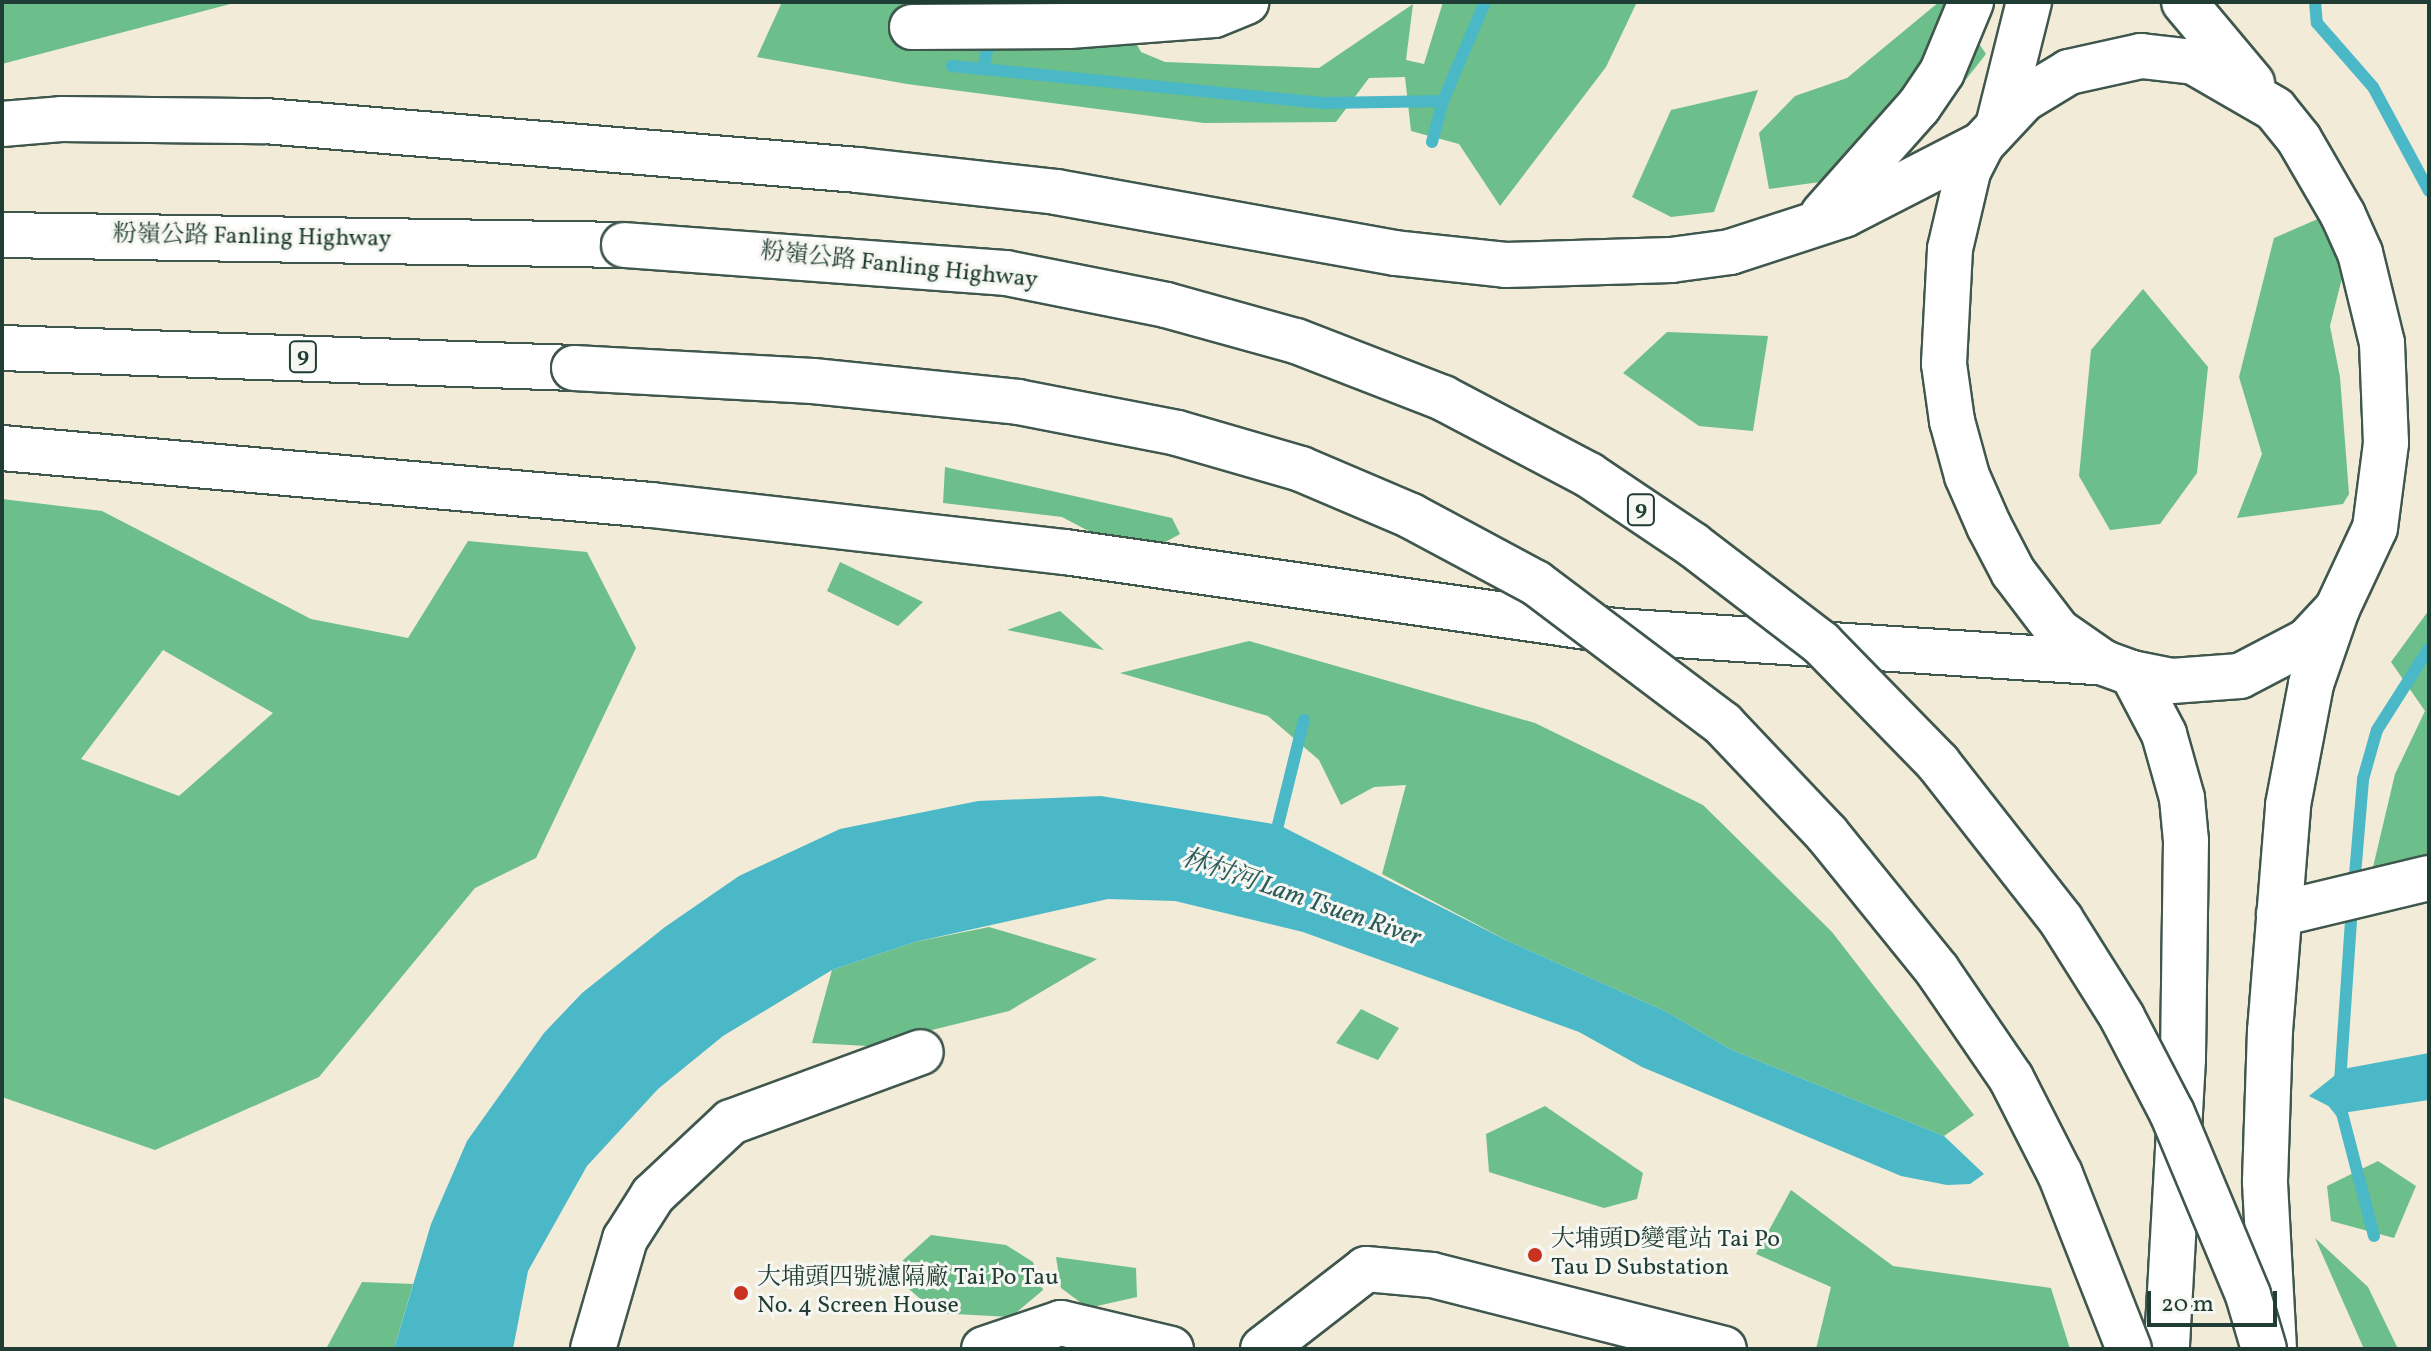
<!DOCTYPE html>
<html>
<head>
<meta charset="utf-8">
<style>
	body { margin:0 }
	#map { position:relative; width:2431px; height:1351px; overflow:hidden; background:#f2ebd8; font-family:Vollkorn,"Noto Serif TC",serif }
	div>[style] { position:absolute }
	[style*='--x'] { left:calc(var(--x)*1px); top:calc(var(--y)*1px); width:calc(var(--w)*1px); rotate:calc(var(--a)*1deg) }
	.forest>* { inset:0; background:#6cbe8a }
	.water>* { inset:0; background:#4bb8c7 }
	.stream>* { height:12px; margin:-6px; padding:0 6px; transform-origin:6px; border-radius:6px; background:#4bb8c7 }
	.roads { filter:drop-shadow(2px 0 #3f574d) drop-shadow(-2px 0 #3f574d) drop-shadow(0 2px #3f574d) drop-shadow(0 -2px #3f574d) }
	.minor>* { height:44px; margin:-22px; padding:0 22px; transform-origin:22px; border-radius:22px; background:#fff }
	.major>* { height:44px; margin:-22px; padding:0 22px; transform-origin:22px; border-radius:22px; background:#fff }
	.highway>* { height:44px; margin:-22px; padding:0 22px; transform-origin:22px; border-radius:22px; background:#fff }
	.bridges { filter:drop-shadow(2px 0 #3f574d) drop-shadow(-2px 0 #3f574d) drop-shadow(0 2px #3f574d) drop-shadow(0 -2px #3f574d) }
	.highway-bridge>* { height:44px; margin:-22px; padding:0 22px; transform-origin:22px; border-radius:22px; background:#fff }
	.dots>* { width:22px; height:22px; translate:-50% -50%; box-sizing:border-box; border:4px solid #f6f6f2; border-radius:50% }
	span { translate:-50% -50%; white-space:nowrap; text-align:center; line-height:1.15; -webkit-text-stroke:6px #f6f6f2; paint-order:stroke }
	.shield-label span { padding:2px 6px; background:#f6f6f2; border:2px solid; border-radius:6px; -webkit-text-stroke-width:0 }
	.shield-label { font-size:22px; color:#1f3d34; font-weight:700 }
	.street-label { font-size:24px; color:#1f3d34 }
	.poi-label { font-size:24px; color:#1f3d34 }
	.left { translate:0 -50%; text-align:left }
	.water-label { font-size:26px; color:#2a5c59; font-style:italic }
	.frame { position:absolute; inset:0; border:4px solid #1f3d34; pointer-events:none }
	.scale { position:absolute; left:2147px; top:1291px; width:130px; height:36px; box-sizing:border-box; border:4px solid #1f3d34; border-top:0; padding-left:10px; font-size:24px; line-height:28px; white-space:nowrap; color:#1f3d34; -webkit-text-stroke:6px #f6f6f2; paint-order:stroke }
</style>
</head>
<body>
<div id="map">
	<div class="forest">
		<div style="clip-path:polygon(2px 2px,238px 2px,2px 64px)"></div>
		<div style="clip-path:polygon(782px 2px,984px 2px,1038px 13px,1116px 6px,1141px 52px,1165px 62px,1319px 68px,1413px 4px,1406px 60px,1424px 64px,1443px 2px,1637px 2px,1606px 67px,1500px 206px,1459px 144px,1411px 131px,1405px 77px,1369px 78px,1336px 122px,1204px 123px,907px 84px,757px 57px)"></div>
		<div style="clip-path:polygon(1939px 2px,1951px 2px,1986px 54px,1893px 172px,1769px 189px,1759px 133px,1795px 96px,1847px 78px)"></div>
		<div style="clip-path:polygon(1758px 90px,1714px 212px,1671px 217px,1632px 197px,1671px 110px)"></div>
		<div style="clip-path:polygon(2334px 212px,2344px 270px,2330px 326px,2340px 377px,2349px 494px,2343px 504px,2237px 518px,2262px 454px,2239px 377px,2274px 238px)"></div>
		<div style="clip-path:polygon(2143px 289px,2208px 367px,2197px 473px,2160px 524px,2110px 530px,2079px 476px,2091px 350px)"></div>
		<div style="clip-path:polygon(1667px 332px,1768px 336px,1753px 431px,1699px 426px,1623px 373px)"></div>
		<div style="clip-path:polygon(945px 467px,1172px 518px,1180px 534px,1138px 557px,1062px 517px,943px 503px)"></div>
		<div style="clip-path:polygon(evenodd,2px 499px,102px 511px,311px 619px,408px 638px,468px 541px,587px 552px,636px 648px,536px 858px,475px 888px,319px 1077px,155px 1150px,2px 1097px,2px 499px,163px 650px,273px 713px,179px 796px,81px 759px,163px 650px)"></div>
		<div style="clip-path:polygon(840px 562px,923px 602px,898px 626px,827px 591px)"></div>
		<div style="clip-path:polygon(2429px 610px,2429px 859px,2369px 884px,2395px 774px,2425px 711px,2391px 662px)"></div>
		<div style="clip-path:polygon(1060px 611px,1104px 650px,1007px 630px)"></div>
		<div style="clip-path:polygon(1249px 641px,1535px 723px,1703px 805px,1832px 932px,1974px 1115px,1944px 1136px,1732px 1050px,1665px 1011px,1510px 942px,1382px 874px,1406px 785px,1374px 787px,1341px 805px,1319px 760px,1268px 716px,1120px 673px)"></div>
		<div style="clip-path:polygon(989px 927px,1097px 959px,1009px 1011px,867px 1046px,812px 1043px,832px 970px,915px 942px)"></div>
		<div style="clip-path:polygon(1361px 1009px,1399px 1028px,1378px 1060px,1336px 1043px)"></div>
		<div style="clip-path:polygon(1545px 1106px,1643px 1173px,1637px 1199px,1604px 1208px,1489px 1172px,1486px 1134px)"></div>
		<div style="clip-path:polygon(2378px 1161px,2416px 1186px,2394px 1238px,2331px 1221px,2327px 1186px)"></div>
		<div style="clip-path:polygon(1791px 1190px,1893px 1266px,2051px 1288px,2070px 1349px,1816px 1349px,1831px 1287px,1756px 1254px)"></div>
		<div style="clip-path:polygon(931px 1235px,1006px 1245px,1033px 1262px,1043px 1290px,1011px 1317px,936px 1313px,890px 1272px)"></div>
		<div style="clip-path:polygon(2315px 1238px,2368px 1287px,2398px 1349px,2364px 1349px)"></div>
		<div style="clip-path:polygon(1056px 1257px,1136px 1268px,1137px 1297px,1088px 1308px,1061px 1288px)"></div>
		<div style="clip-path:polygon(362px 1282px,413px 1284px,394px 1349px,326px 1349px)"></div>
	</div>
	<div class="water">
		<div style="clip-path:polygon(1101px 796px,1279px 825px,1510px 942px,1665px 1011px,1732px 1050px,1944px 1136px,1984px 1174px,1970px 1184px,1947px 1185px,1901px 1176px,1642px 1067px,1579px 1032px,1303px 932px,1175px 901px,1108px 899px,915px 942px,832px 970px,723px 1036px,658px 1089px,587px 1166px,528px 1271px,513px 1349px,394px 1349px,431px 1224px,467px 1141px,544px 1033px,582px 993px,665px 927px,739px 876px,840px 829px,978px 801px)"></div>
		<div style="clip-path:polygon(2429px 1053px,2429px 1100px,2342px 1113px,2309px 1096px,2343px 1069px)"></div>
	</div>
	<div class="stream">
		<div style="--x:2315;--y:2;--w:21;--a:85"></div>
		<div style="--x:2317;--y:23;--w:85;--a:48.8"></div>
		<div style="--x:2373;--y:87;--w:118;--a:61.7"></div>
		<div style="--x:952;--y:66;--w:375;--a:5.7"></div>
		<div style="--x:1325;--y:103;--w:118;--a:-1"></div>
		<div style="--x:983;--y:69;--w:69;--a:-77.4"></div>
		<div style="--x:1432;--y:142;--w:42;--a:-75"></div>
		<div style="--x:1443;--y:101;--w:108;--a:-67"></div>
		<div style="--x:1274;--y:841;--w:125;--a:-76.1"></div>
		<div style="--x:2354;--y:887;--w:108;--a:-85.2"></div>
		<div style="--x:2363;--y:779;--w:51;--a:-74.1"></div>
		<div style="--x:2377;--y:730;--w:97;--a:-57.6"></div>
		<div style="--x:2340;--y:1082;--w:177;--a:-86.1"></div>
		<div style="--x:2333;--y:1102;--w:14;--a:51"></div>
		<div style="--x:2342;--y:1113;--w:127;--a:75.4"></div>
	</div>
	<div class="roads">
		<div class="minor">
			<div style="--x:912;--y:27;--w:157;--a:-0.4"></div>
			<div style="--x:1069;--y:26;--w:145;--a:-4.3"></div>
			<div style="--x:1214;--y:15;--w:35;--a:-22"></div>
			<div style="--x:2279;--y:914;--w:154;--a:-13.5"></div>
			<div style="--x:593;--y:1349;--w:115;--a:-73.8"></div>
			<div style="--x:625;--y:1239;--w:52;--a:-57.5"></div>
			<div style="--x:653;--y:1195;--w:107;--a:-43.1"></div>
			<div style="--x:731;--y:1122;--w:202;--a:-20.2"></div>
			<div style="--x:984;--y:1349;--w:81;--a:-18.7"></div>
			<div style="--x:1061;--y:1323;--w:113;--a:13.3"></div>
			<div style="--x:1263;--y:1349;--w:130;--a:-37.8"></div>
			<div style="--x:1366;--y:1269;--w:66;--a:5.2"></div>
			<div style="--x:1432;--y:1275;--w:301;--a:14.2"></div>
		</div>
		<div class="major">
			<div style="--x:2184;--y:2;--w:106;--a:50"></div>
			<div style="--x:1999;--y:122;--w:124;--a:-76"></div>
			<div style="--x:2132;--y:673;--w:69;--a:62.3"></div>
			<div style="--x:2164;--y:734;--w:66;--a:74.3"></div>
			<div style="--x:2182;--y:798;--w:43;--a:84.7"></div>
			<div style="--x:2186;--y:841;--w:218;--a:90.8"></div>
			<div style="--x:2183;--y:1059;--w:290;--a:93.2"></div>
			<div style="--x:2274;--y:1349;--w:168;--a:-93.1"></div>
			<div style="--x:2265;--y:1181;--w:150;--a:-88.1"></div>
			<div style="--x:2270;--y:1031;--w:227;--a:-85.4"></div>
			<div style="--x:2288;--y:805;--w:123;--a:-79.2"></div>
			<div style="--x:2311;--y:684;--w:79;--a:-70.9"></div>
			<div style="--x:2337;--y:609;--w:89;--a:-64.9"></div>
			<div style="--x:2375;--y:528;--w:86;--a:-82.6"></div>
			<div style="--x:2386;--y:443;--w:100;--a:-92.3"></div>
			<div style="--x:2382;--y:343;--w:93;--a:-103.7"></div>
			<div style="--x:2360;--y:253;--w:42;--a:-114.1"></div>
			<div style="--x:2343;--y:215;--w:88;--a:-120.1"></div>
			<div style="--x:2299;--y:139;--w:38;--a:-129"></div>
			<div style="--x:2275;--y:109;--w:94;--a:-149.9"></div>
			<div style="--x:2194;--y:62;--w:53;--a:-173.5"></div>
			<div style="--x:2141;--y:56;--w:74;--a:167.5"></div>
			<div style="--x:2069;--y:72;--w:52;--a:149"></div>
			<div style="--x:2024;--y:99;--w:62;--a:133"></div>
			<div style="--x:1982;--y:144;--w:31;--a:117"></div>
			<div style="--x:1968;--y:172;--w:79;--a:103.2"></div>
			<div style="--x:1950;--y:249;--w:115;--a:93"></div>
			<div style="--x:1944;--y:364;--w:58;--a:82"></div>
			<div style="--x:1952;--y:421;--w:57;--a:74.7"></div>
			<div style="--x:1967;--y:476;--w:55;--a:66.3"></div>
			<div style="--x:1989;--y:526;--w:52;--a:62.4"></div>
			<div style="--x:2013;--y:572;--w:74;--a:52.7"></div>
			<div style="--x:2058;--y:631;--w:56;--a:34.8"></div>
			<div style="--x:2104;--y:663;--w:30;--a:20"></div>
			<div style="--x:2132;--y:673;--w:41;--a:11.3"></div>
			<div style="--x:2172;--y:681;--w:68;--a:-4.2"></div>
			<div style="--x:2240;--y:676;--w:76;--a:-27.6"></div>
			<div style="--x:2307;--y:641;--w:44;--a:-46.8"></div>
		</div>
		<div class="highway">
			<div style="--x:2;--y:124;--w:59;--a:-4.8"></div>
			<div style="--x:61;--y:119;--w:204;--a:0.6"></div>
			<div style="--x:265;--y:121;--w:595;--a:4.72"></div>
			<div style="--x:858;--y:170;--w:199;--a:6.3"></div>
			<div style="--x:1056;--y:192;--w:344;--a:10.2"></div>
			<div style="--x:1395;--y:253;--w:111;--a:6.2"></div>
			<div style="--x:1505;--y:265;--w:166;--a:-1.7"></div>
			<div style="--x:1671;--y:260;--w:60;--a:-7.7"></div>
			<div style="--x:1730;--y:252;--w:120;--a:-18"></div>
			<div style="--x:1844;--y:215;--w:155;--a:-27.2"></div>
			<div style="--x:1823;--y:214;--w:144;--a:-48.4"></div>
			<div style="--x:1919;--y:106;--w:41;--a:-55.9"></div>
			<div style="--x:1942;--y:72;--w:76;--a:-67.5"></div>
			<div style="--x:2;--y:235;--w:622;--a:0.92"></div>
			<div style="--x:2;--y:348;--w:572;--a:2"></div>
			<div style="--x:2;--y:448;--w:651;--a:5.02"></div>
			<div style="--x:651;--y:505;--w:417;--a:6.5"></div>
			<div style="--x:1065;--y:552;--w:556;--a:8.17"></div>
			<div style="--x:1615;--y:631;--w:490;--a:3.7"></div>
		</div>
	</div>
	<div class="bridges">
		<div class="highway-bridge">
			<div style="--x:624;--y:245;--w:383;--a:4.2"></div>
			<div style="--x:1006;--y:273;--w:163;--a:11.3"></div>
			<div style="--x:1166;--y:305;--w:135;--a:15.5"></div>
			<div style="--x:1296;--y:341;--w:158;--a:21.2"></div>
			<div style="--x:1443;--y:398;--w:165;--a:27.8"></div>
			<div style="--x:1589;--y:475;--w:125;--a:33.9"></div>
			<div style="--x:1693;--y:545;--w:161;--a:37.4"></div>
			<div style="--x:1821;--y:643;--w:168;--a:45.7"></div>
			<div style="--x:1938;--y:763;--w:199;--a:51.9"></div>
			<div style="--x:2061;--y:920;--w:115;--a:57.8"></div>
			<div style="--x:2122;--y:1017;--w:108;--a:62.5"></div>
			<div style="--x:2172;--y:1113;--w:197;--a:67.3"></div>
			<div style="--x:2248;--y:1295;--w:56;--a:73.5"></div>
			<div style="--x:574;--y:368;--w:239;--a:3.1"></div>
			<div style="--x:813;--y:381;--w:206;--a:5.8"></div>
			<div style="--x:1018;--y:402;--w:162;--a:11"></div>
			<div style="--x:1177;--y:433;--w:129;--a:16.2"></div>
			<div style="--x:1301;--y:469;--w:120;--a:23.1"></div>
			<div style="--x:1411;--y:516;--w:142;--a:28.2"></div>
			<div style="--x:1536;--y:583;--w:234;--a:37"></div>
			<div style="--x:1723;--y:724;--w:151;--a:46.6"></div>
			<div style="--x:1827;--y:834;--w:175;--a:51"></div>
			<div style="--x:1937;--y:970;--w:131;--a:55.6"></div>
			<div style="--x:2011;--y:1078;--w:108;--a:63"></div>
			<div style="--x:2060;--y:1174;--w:188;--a:68.5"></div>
		</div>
	</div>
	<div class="dots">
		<div style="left:1535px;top:1255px;background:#c8321e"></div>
		<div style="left:741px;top:1293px;background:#c8321e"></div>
	</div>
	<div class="shield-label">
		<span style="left:303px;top:357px">9</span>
		<span style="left:1641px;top:510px">9</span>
	</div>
	<div class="street-label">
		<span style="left:252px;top:238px;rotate:1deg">粉嶺公路 Fanling Highway</span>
		<span style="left:899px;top:267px;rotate:6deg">粉嶺公路 Fanling Highway</span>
	</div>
	<div class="poi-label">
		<span class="left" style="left:1551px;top:1255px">大埔頭D變電站 Tai Po<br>Tau D Substation</span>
		<span class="left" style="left:757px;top:1293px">大埔頭四號濾隔廠 Tai Po Tau<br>No. 4 Screen House</span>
	</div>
	<div class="water-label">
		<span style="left:1301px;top:899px;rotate:19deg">林村河 Lam Tsuen River</span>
	</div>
	<div class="frame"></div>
	<div class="scale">20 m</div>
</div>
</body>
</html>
